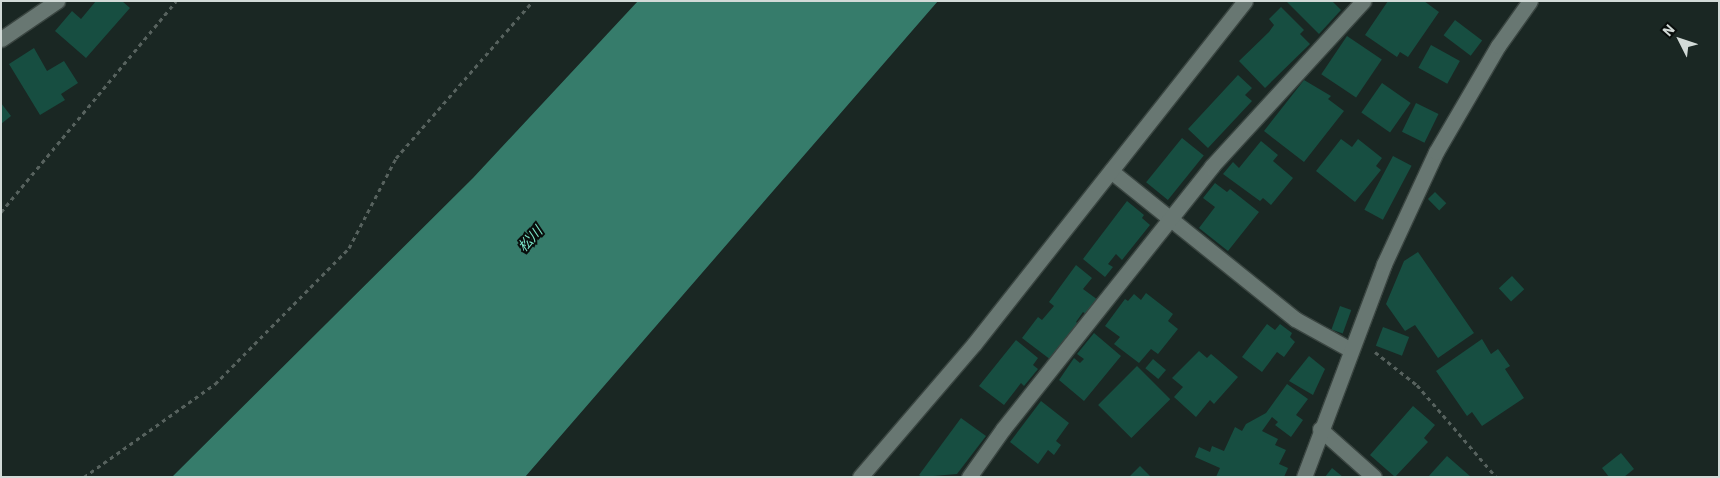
<!DOCTYPE html>
<html>
<head>
<meta charset="utf-8">
<style>
	body { margin:0 }
	#map { position:relative; width:1720px; height:478px; overflow:hidden; background:#1a2723; font-family:"IBM Plex Sans","Noto Sans JP",sans-serif }
	div>[style] { position:absolute }
	[style*='--x'] { left:calc(var(--x)*1px); top:calc(var(--y)*1px); width:calc(var(--w)*1px); rotate:calc(var(--a)*1deg) }
	.water>* { inset:0; background:#367c6b }
	.building>* { inset:0; background:#174e41; transform-origin:0 0 }
	.path>* { height:3px; margin-top:-1.5px; transform-origin:0; background:repeating-linear-gradient(90deg,#57625e 0 4px,transparent 0 8px) }
	.roads { filter:drop-shadow(1px 0 #3a4541) drop-shadow(-1px 0 #3a4541) drop-shadow(0 1px #3a4541) drop-shadow(0 -1px #3a4541) }
	.street>* { height:15px; margin:-7.5px; padding:0 7.5px; transform-origin:7.5px; border-radius:7.5px; background:#687772 }
	span { translate:-50% -50%; white-space:nowrap; text-align:center; line-height:1.15; -webkit-text-stroke:4px #090e0c; paint-order:stroke }
	.water-label { font-size:14px; color:#7ae3c7; font-style:italic }
	.frame { position:absolute; inset:0; border:2px solid #d2dad7; pointer-events:none }
	.north { position:absolute; left:1655px; top:15px; width:50px; height:50px; -webkit-text-stroke:4px #090e0c; paint-order:stroke; rotate:311deg; font-size:14px; font-weight:700; line-height:20px; text-align:center; color:#d2dad7 }
	.north::after { content:''; display:block; margin:auto; width:18px; height:22px; background:#d2dad7; clip-path:polygon(50% 0,100% 100%,50% 72%,0 100%) }
</style>
</head>
<body>
<div id="map">
	<div class="water">
		<div style="clip-path:polygon(638px 1px,938px 1px,525px 477px,172px 477px,473px 178px)"></div>
	</div>
	<div class="building">
		<div style="clip-path:polygon(96px 1px,122px 1px,130px 8px,86px 58px,55px 31px,72px 11px,81px 19px)"></div>
		<div style="clip-path:polygon(1286px 1px,1332px 1px,1341px 10px,1319px 34px)"></div>
		<div style="clip-path:polygon(1388px 1px,1424px 1px,1439px 12px,1408px 57px,1400px 52px,1397px 57px,1365px 35px)"></div>
		<div style="clip-path:polygon(1281px 7px,1304px 30px,1300px 34px,1310px 44px,1265px 88px,1239px 61px,1269px 32px,1274px 25px,1269px 19px)"></div>
		<div style="left:1455px;top:20px;width:34px;height:19px;rotate:37deg"></div>
		<div style="left:1347px;top:36px;width:42px;height:46px;rotate:34deg"></div>
		<div style="left:1431px;top:45px;width:33px;height:26px;rotate:29deg"></div>
		<div style="clip-path:polygon(34px 48px,47px 71px,64px 61px,78px 83px,61px 94px,65px 100px,40px 115px,9px 64px)"></div>
		<div style="clip-path:polygon(1238px 75px,1252px 88px,1245px 95px,1252px 101px,1208px 148px,1188px 129px)"></div>
		<div style="clip-path:polygon(1304px 80px,1331px 96px,1328px 99px,1344px 111px,1304px 162px,1264px 131px)"></div>
		<div style="left:1382px;top:83px;width:35px;height:36px;rotate:35deg"></div>
		<div style="clip-path:polygon(1px 103px,11px 116px,1px 124px)"></div>
		<div style="left:1416px;top:103px;width:25px;height:32px;rotate:26deg"></div>
		<div style="left:1182px;top:138px;width:28px;height:57px;rotate:39deg"></div>
		<div style="clip-path:polygon(1341px 139px,1352px 147px,1358px 139px,1382px 158px,1376px 166px,1381px 170px,1355px 202px,1316px 171px)"></div>
		<div style="clip-path:polygon(1261px 141px,1278px 155px,1273px 161px,1293px 178px,1271px 205px,1263px 198px,1260px 201px,1223px 174px,1233px 162px,1239px 168px)"></div>
		<div style="left:1393px;top:156px;width:21px;height:61px;rotate:28deg"></div>
		<div style="clip-path:polygon(1215px 183px,1227px 192px,1230px 189px,1259px 212px,1228px 251px,1199px 228px,1215px 207px,1203px 198px)"></div>
		<div style="left:1435px;top:192px;width:16px;height:10px;rotate:45deg"></div>
		<div style="clip-path:polygon(1127px 201px,1144px 215px,1142px 218px,1150px 225px,1122px 260px,1116px 254px,1108px 264px,1113px 267px,1105px 277px,1083px 259px)"></div>
		<div style="clip-path:polygon(1418px 252px,1474px 333px,1438px 358px,1415px 325px,1405px 331px,1386px 304px,1404px 261px)"></div>
		<div style="clip-path:polygon(1076px 265px,1092px 278px,1083px 289px,1098px 300px,1087px 315px,1083px 312px,1076px 322px,1079px 324px,1051px 360px,1022px 338px,1038px 317px,1042px 320px,1054px 306px,1049px 302px)"></div>
		<div style="left:1512px;top:276px;width:18px;height:18px;rotate:47deg"></div>
		<div style="clip-path:polygon(1146px 293px,1173px 314px,1168px 321px,1178px 329px,1158px 354px,1151px 349px,1139px 363px,1114px 344px,1120px 337px,1105px 326px,1125px 299px,1128px 301px,1134px 294px,1141px 300px)"></div>
		<div style="left:1340px;top:306px;width:12px;height:25px;rotate:20deg"></div>
		<div style="clip-path:polygon(1267px 324px,1275px 330px,1280px 324px,1292px 333px,1290px 337px,1295px 342px,1284px 357px,1277px 352px,1262px 372px,1242px 357px)"></div>
		<div style="left:1383px;top:327px;width:28px;height:20px;rotate:21deg"></div>
		<div style="clip-path:polygon(1094px 333px,1121px 356px,1084px 401px,1059px 380px,1074px 358px,1080px 363px,1084px 359px,1077px 354px)"></div>
		<div style="clip-path:polygon(1482px 339px,1491px 354px,1498px 349px,1510px 366px,1505px 369px,1524px 398px,1482px 426px,1472px 412px,1467px 416px,1436px 371px)"></div>
		<div style="clip-path:polygon(1016px 340px,1038px 358px,1033px 365px,1038px 369px,1024px 386px,1021px 383px,1004px 405px,979px 386px)"></div>
		<div style="clip-path:polygon(1199px 351px,1207px 358px,1211px 354px,1238px 377px,1214px 404px,1210px 400px,1196px 417px,1174px 397px,1183px 387px,1172px 378px)"></div>
		<div style="clip-path:polygon(1309px 356px,1325px 369px,1313px 395px,1289px 381px)"></div>
		<div style="left:1153px;top:359px;width:17px;height:12px;rotate:40deg"></div>
		<div style="left:1137px;top:366px;width:47px;height:55px;rotate:45deg"></div>
		<div style="clip-path:polygon(1287px 384px,1308px 399px,1296px 415px,1303px 420px,1291px 437px,1275px 425px,1278px 422px,1272px 417px,1262px 431px,1278px 439px,1275px 445px,1286px 450px,1279px 464px,1288px 468px,1284px 477px,1216px 477px,1220px 468px,1195px 457px,1199px 447px,1210px 452px,1212px 446px,1224px 451px,1235px 427px,1242px 431px,1246px 424px,1266px 413px)"></div>
		<div style="clip-path:polygon(1041px 401px,1069px 423px,1056px 441px,1061px 445px,1054px 455px,1048px 450px,1038px 464px,1010px 442px)"></div>
		<div style="clip-path:polygon(1413px 406px,1435px 425px,1424px 438px,1428px 442px,1395px 477px,1370px 455px)"></div>
		<div style="clip-path:polygon(961px 418px,986px 436px,957px 474px,922px 477px,919px 475px)"></div>
		<div style="clip-path:polygon(1621px 453px,1634px 469px,1624px 477px,1609px 477px,1602px 468px)"></div>
		<div style="clip-path:polygon(1447px 456px,1471px 477px,1428px 477px)"></div>
		<div style="clip-path:polygon(1140px 466px,1151px 477px,1129px 477px)"></div>
		<div style="clip-path:polygon(1332px 468px,1343px 477px,1325px 477px)"></div>
	</div>
	<div class="path">
		<div style="--x:1;--y:212;--w:274;--a:-50.3"></div>
		<div style="--x:1375;--y:352;--w:53;--a:38.2"></div>
		<div style="--x:1417;--y:385;--w:121;--a:49.3"></div>
		<div style="--x:84;--y:477;--w:161;--a:-35.4"></div>
		<div style="--x:215;--y:384;--w:191;--a:-45.4"></div>
		<div style="--x:349;--y:248;--w:102;--a:-62.4"></div>
		<div style="--x:396;--y:158;--w:208;--a:-48.9"></div>
	</div>
	<div class="roads">
		<div class="street">
			<div style="--x:1;--y:39;--w:68;--a:-34.2"></div>
			<div style="--x:1111;--y:171;--w:236;--a:38.8"></div>
			<div style="--x:1295;--y:319;--w:64;--a:29"></div>
			<div style="--x:1320;--y:429;--w:72;--a:41.6"></div>
			<div style="--x:860;--y:477;--w:175;--a:-49.4"></div>
			<div style="--x:974;--y:344;--w:437;--a:-51.7"></div>
			<div style="--x:969;--y:477;--w:59;--a:-54.7"></div>
			<div style="--x:1003;--y:429;--w:336;--a:-51.5"></div>
			<div style="--x:1212;--y:166;--w:224;--a:-47.5"></div>
			<div style="--x:1304;--y:477;--w:228;--a:-69.4"></div>
			<div style="--x:1384;--y:264;--w:123;--a:-65.1"></div>
			<div style="--x:1436;--y:152;--w:123;--a:-59.7"></div>
			<div style="--x:1498;--y:46;--w:55;--a:-54.6"></div>
		</div>
	</div>
	<div class="water-label">
		<span style="left:530px;top:239px;rotate:-48deg">松川</span>
	</div>
	<div class="frame"></div>
	<div class="north">N</div>
</div>
</body>
</html>
